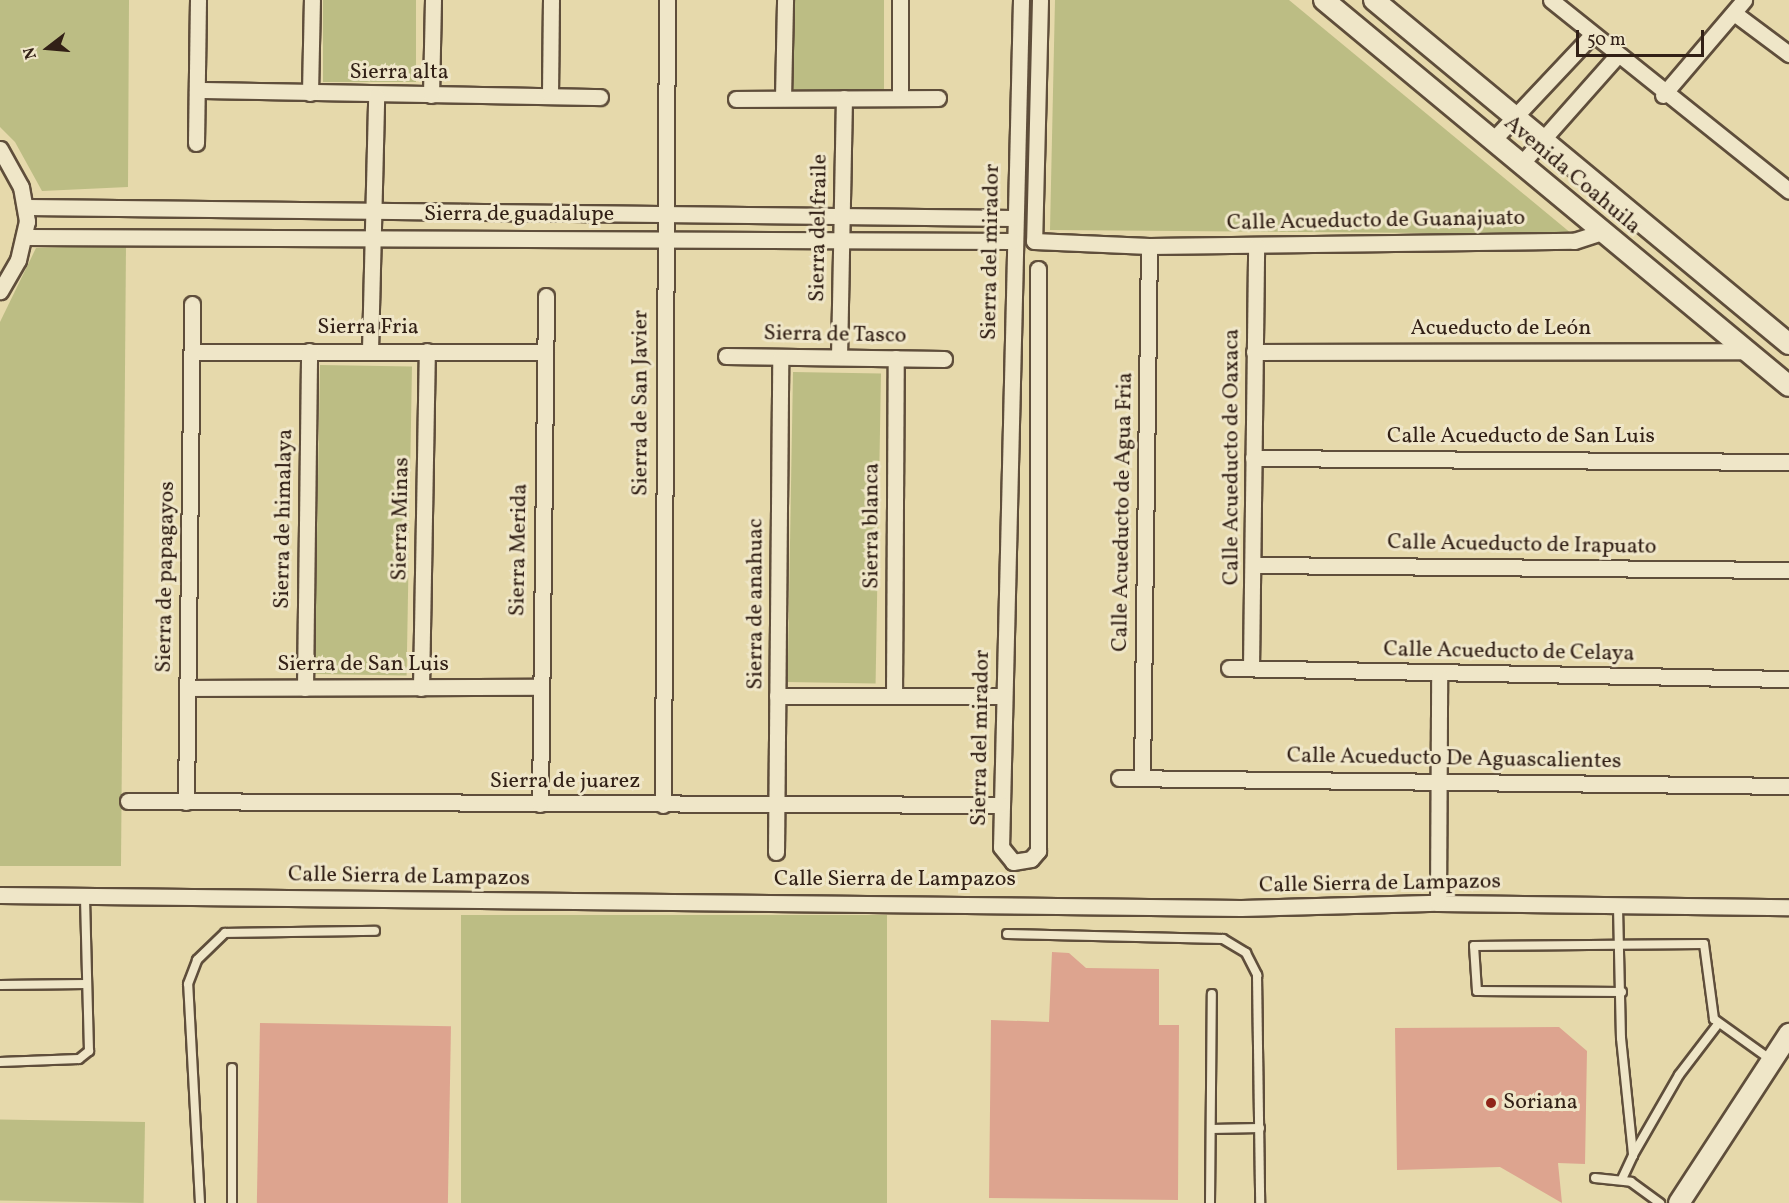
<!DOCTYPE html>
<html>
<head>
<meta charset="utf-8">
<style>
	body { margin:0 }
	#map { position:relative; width:1789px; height:1203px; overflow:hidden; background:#e6d9ab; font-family:Vollkorn,serif }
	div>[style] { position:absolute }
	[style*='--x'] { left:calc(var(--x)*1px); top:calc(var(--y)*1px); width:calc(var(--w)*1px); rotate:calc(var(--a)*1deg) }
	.green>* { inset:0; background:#bcbd84; transform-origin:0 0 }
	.building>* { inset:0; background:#dda48f; transform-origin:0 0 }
	.roads { filter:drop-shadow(2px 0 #5f4e3b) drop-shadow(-2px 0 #5f4e3b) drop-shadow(0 2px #5f4e3b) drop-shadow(0 -2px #5f4e3b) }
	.service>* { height:8px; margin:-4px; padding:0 4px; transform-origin:4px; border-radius:4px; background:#efe6c8 }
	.minor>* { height:15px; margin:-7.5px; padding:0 7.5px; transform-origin:7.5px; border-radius:7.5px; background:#efe6c8 }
	.tertiary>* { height:20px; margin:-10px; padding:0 10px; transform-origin:10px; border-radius:10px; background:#efe6c8 }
	.dots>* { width:16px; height:16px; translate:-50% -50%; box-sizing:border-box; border:3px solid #efe6c8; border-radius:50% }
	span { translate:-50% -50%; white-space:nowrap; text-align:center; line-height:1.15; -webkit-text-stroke:6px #efe6c8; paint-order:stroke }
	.street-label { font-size:22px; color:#322016 }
	.poi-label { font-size:22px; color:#322016 }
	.left { translate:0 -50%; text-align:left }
	.north { position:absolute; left:18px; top:18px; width:60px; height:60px; -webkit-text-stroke:4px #efe6c8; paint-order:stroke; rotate:254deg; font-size:16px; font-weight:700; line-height:24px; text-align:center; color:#322016 }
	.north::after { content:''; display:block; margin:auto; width:21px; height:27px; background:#322016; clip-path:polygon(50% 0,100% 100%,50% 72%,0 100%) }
	.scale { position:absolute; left:1576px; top:30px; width:128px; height:27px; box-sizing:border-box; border:3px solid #322016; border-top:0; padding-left:8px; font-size:18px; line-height:21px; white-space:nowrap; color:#322016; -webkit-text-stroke:4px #efe6c8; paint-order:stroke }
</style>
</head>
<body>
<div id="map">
	<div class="green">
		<div style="clip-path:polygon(0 0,129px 0,128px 187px,42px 191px,15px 142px,0 127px)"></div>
		<div style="left:323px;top:0;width:93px;height:82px"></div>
		<div style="left:792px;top:0;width:92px;height:90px"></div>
		<div style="clip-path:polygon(1055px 0,1289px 0,1572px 234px,1050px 230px)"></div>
		<div style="clip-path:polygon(126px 245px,121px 866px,0 866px,0 322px,36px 248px)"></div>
		<div style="left:320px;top:365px;width:92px;height:309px;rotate:1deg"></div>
		<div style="left:793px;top:372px;width:88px;height:310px;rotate:1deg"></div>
		<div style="left:887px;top:915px;width:288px;height:426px;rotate:90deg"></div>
		<div style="left:145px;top:1122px;width:81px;height:145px;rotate:91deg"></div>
	</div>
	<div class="building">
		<div style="clip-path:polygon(1052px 952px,1069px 953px,1086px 968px,1159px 969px,1159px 1025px,1179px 1025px,1178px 1200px,989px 1198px,991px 1020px,1049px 1022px)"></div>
		<div style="left:260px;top:1023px;width:191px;height:180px;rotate:1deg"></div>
		<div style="clip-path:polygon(1559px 1027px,1587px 1051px,1585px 1164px,1558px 1163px,1562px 1203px,1500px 1167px,1397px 1170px,1395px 1028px)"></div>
	</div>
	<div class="roads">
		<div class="service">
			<div style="--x:1618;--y:907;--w:131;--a:88.7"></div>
			<div style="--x:1621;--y:1038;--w:118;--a:84.1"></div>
			<div style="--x:1633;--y:1155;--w:92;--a:-60.1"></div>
			<div style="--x:1679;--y:1075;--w:64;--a:-52.6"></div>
			<div style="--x:1007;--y:934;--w:216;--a:1.3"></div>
			<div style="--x:1223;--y:939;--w:27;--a:31"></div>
			<div style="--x:1246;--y:953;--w:25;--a:63"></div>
			<div style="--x:1257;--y:975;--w:228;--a:89.2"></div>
			<div style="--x:0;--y:985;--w:86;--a:-0.7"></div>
			<div style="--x:1622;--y:992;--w:145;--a:-179.6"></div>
			<div style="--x:1477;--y:991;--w:45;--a:-93.8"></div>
			<div style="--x:1474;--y:946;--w:230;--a:-0.5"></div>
			<div style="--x:1704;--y:944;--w:76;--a:82.4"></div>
			<div style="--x:1714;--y:1019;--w:70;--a:35.7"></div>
			<div style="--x:0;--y:1062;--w:79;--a:-2.2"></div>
			<div style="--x:79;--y:1059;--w:13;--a:-39"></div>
			<div style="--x:89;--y:1051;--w:156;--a:-91.5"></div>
			<div style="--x:232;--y:1068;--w:135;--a:90"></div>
			<div style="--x:1211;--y:1129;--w:49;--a:-1.2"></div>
			<div style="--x:1595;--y:1178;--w:36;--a:6"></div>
			<div style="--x:1631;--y:1182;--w:36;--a:36"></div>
			<div style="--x:1622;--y:1179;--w:26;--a:-65"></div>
			<div style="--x:200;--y:1203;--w:219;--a:-93.1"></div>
			<div style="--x:188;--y:984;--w:26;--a:-69"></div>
			<div style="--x:197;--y:960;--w:39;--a:-44"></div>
			<div style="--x:225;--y:933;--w:150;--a:-0.8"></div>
			<div style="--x:1210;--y:1203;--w:209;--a:-89.5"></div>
		</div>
		<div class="minor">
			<div style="--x:1021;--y:0;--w:847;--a:91.35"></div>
			<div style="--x:1001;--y:847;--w:19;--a:51"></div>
			<div style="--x:1013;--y:862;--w:18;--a:-9"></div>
			<div style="--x:1031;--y:859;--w:11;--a:-49"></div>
			<div style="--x:1038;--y:851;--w:582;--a:-90"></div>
			<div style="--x:1040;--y:0;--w:241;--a:91.4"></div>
			<div style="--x:1034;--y:241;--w:115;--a:2.5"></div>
			<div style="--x:1149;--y:246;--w:425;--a:-0.7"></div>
			<div style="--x:1574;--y:241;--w:29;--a:-18"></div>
			<div style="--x:1551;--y:0;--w:305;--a:38.7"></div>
			<div style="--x:1734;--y:13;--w:69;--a:36.7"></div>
			<div style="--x:197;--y:90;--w:403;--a:1"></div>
			<div style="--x:310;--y:93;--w:93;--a:-88.8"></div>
			<div style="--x:431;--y:95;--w:95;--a:-88.8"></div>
			<div style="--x:550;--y:95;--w:95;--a:-89.4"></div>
			<div style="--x:1663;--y:95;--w:125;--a:-49.5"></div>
			<div style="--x:783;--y:98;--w:98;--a:-88.8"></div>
			<div style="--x:900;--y:98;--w:98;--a:-90"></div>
			<div style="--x:736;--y:99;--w:202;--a:-0.3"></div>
			<div style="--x:1493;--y:140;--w:144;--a:-46.7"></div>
			<div style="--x:196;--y:143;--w:143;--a:-89.2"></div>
			<div style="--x:0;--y:149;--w:43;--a:61.1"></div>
			<div style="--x:21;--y:187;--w:35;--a:80"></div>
			<div style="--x:27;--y:221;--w:40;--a:103"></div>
			<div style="--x:18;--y:260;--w:36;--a:120"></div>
			<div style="--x:1521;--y:164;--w:144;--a:-48.4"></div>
			<div style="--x:27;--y:207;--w:986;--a:0.64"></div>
			<div style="--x:26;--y:237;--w:987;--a:0.23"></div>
			<div style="--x:370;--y:350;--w:254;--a:-88.6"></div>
			<div style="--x:192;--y:352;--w:353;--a:0"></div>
			<div style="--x:1254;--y:352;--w:493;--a:-0.1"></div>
			<div style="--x:726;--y:356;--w:218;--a:0.8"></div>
			<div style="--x:839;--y:357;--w:259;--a:-88.9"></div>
			<div style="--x:1253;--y:458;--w:536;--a:0.43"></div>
			<div style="--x:1255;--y:565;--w:534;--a:0.54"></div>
			<div style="--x:1229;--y:668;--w:560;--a:1.13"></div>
			<div style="--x:1251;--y:668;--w:423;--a:-89.3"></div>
			<div style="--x:188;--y:688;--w:351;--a:-0.2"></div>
			<div style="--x:305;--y:688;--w:337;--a:-89.3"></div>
			<div style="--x:421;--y:688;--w:337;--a:-89"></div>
			<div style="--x:894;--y:695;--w:337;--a:-89.7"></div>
			<div style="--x:777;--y:696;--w:227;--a:0"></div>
			<div style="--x:1119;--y:778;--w:670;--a:0.68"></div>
			<div style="--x:1142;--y:778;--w:532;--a:-89.25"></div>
			<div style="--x:128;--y:801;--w:873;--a:0.26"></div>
			<div style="--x:186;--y:802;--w:498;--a:-89.3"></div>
			<div style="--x:540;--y:804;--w:508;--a:-89.32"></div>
			<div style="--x:663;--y:805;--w:805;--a:-89.72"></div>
			<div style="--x:776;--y:852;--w:495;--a:-89.5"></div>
			<div style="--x:0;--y:895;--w:1241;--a:0.6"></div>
			<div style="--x:1241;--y:908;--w:197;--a:-1.5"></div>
			<div style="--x:1438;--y:903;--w:351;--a:0.7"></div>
			<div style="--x:1438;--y:903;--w:228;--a:-89.7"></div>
		</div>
		<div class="tertiary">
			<div style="--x:1324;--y:0;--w:604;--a:39.7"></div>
			<div style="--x:1374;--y:0;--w:539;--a:39.66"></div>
			<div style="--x:1679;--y:1203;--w:202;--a:-56.9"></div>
		</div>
	</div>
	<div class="dots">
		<div style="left:1491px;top:1103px;background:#8f2418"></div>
	</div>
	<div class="street-label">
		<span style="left:399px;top:73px">Sierra alta</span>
		<span style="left:1572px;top:175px;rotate:40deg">Avenida Coahuila</span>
		<span style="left:519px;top:215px">Sierra de guadalupe</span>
		<span style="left:1376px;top:221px;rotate:-1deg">Calle Acueducto de Guanajuato</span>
		<span style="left:819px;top:228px;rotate:-89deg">Sierra del fraile</span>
		<span style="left:991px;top:252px;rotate:-89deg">Sierra del mirador</span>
		<span style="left:368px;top:328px">Sierra Fria</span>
		<span style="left:1501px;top:329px">Acueducto de León</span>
		<span style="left:835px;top:335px;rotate:1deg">Sierra de Tasco</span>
		<span style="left:641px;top:403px;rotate:-90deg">Sierra de San Javier</span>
		<span style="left:1521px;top:437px">Calle Acueducto de San Luis</span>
		<span style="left:1232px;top:457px;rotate:-90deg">Calle Acueducto de Oaxaca</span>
		<span style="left:1123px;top:512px;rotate:-89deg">Calle Acueducto de Agua Fria</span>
		<span style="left:284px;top:519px;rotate:-89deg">Sierra de himalaya</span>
		<span style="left:401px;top:519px;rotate:-89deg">Sierra Minas</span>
		<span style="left:872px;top:526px;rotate:-90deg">Sierra blanca</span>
		<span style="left:1522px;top:545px;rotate:1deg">Calle Acueducto de Irapuato</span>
		<span style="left:519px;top:550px;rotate:-89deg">Sierra Merida</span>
		<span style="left:166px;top:577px;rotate:-89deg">Sierra de papagayos</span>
		<span style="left:756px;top:604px;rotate:-90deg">Sierra de anahuac</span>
		<span style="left:1509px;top:652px;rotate:1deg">Calle Acueducto de Celaya</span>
		<span style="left:363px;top:665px">Sierra de San Luis</span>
		<span style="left:981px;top:738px;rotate:-89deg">Sierra del mirador</span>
		<span style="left:1454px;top:759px;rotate:1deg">Calle Acueducto De Aguascalientes</span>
		<span style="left:565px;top:782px">Sierra de juarez</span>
		<span style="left:409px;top:877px;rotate:1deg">Calle Sierra de Lampazos</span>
		<span style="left:895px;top:880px">Calle Sierra de Lampazos</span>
		<span style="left:1380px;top:884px;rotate:-1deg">Calle Sierra de Lampazos</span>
	</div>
	<div class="poi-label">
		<span class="left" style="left:1503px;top:1103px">Soriana</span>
	</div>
	<div class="north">N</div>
	<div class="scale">50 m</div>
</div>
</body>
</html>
